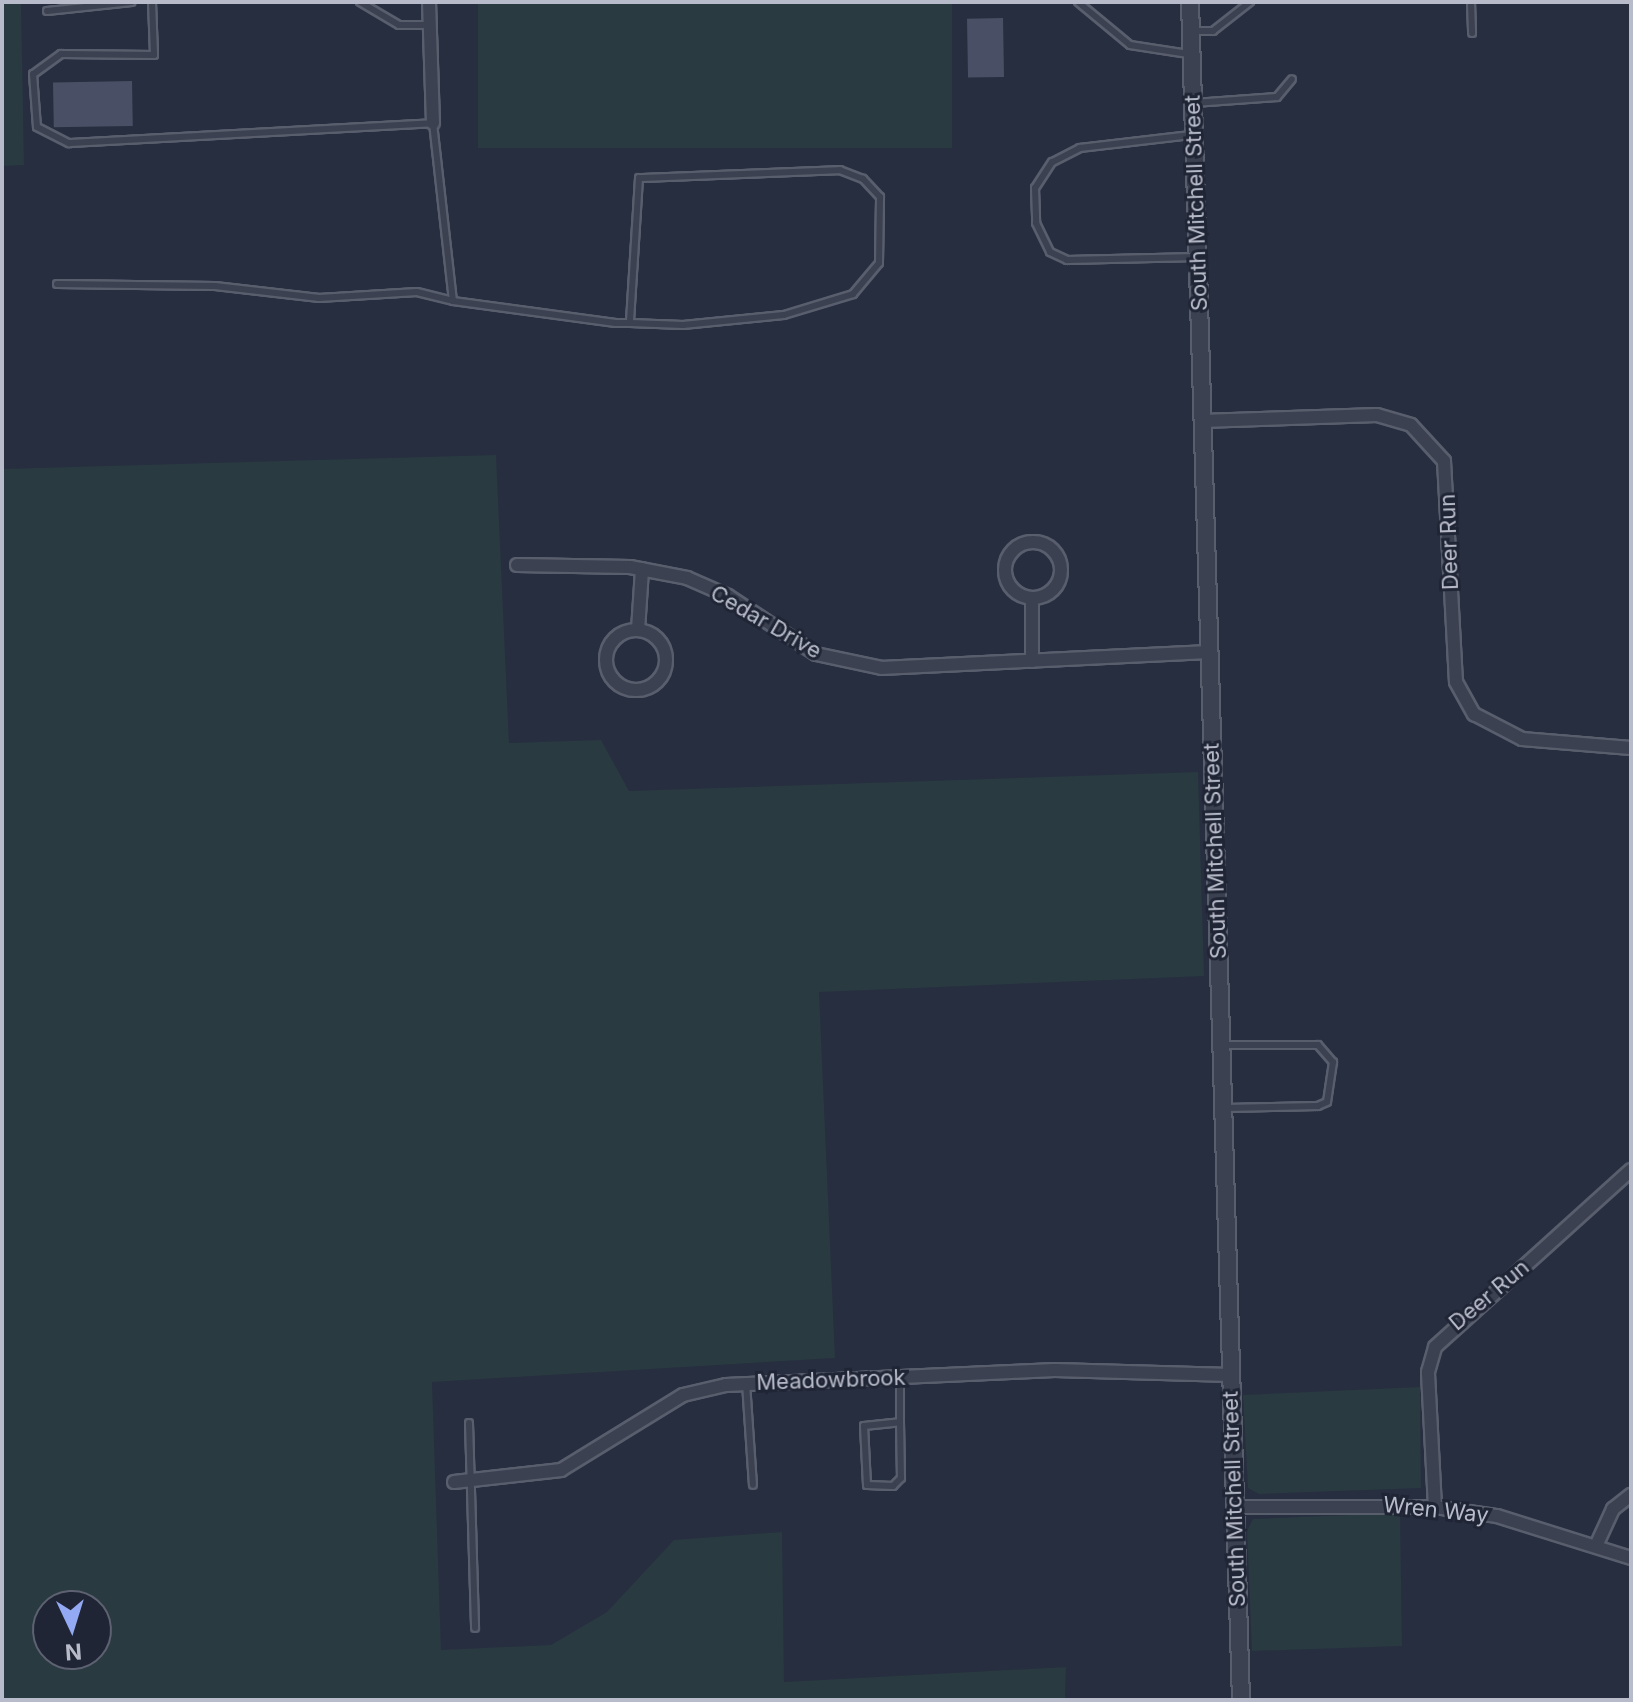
<!DOCTYPE html>
<html>
<head>
<meta charset="utf-8">
<style>
	body { margin:0 }
	#map { position:relative; width:1633px; height:1702px; overflow:hidden; background:#272e40; font-family:Inter,sans-serif }
	div>[style] { position:absolute }
	[style*='--x'] { left:calc(var(--x)*1px); top:calc(var(--y)*1px); width:calc(var(--w)*1px); rotate:calc(var(--a)*1deg) }
	.green>* { inset:0; background:#293a41; transform-origin:0 0 }
	.building>* { inset:0; background:#494f64; transform-origin:0 0 }
	.roads { filter:drop-shadow(2px 0 #595e6d) drop-shadow(-2px 0 #595e6d) drop-shadow(0 2px #595e6d) drop-shadow(0 -2px #595e6d) }
	.service>* { height:6px; margin:-3px; padding:0 3px; transform-origin:3px; border-radius:3px; background:#3b4150 }
	.minor>* { height:12px; margin:-6px; padding:0 6px; transform-origin:6px; border-radius:6px; background:#3b4150 }
	.minor>.ring { margin:-6px; padding:0; box-sizing:content-box; background:none; border:12px solid #3b4150; border-radius:50% }
	.tertiary>* { height:16px; margin:-8px; padding:0 8px; transform-origin:8px; border-radius:8px; background:#3b4150 }
	span { translate:-50% -50%; white-space:nowrap; text-align:center; line-height:1.15; -webkit-text-stroke:6px #202535; paint-order:stroke }
	.street-label { font-size:22px; color:#b8bcca }
	.frame { position:absolute; inset:0; border:4px solid #b8bcca; pointer-events:none }
	.north { position:absolute; left:32px; top:1590px; width:80px; height:80px; box-sizing:border-box; background:#202535; border:2px solid #5d6171; border-radius:50%; rotate:176deg; font-size:22px; font-weight:700; line-height:32px; text-align:center; color:#b8bcca }
	.north::after { content:''; display:block; margin:auto; width:28px; height:36px; background:#94a9f3; clip-path:polygon(50% 0,100% 100%,50% 72%,0 100%) }
</style>
</head>
<body>
<div id="map">
	<div class="green">
		<div style="clip-path:polygon(2px 2px,21px 2px,24px 165px,2px 166px)"></div>
		<div style="left:478px;top:2px;width:474px;height:146px"></div>
		<div style="clip-path:polygon(evenodd,496px 455px,509px 743px,601px 740px,629px 791px,1198px 772px,1204px 976px,819px 992px,835px 1358px,432px 1382px,441px 1650px,551px 1645px,607px 1612px,674px 1540px,782px 1532px,784px 1682px,1066px 1667px,1065px 1700px,2px 1700px,2px 469px,496px 455px,48px 1606px,96px 1606px,96px 1654px,48px 1654px,48px 1606px)"></div>
		<div style="clip-path:polygon(1420px 1387px,1421px 1488px,1259px 1494px,1248px 1488px,1243px 1395px)"></div>
		<div style="clip-path:polygon(1400px 1513px,1402px 1646px,1252px 1651px,1247px 1531px,1253px 1519px)"></div>
	</div>
	<div class="building">
		<div style="left:1003px;top:18px;width:59px;height:36px;rotate:89deg"></div>
		<div style="left:132px;top:81px;width:45px;height:79px;rotate:89deg"></div>
	</div>
	<div class="roads">
		<div class="service">
			<div style="--x:152;--y:2;--w:53;--a:87.8"></div>
			<div style="--x:154;--y:55;--w:93;--a:-179.4"></div>
			<div style="--x:61;--y:54;--w:34;--a:144"></div>
			<div style="--x:33;--y:74;--w:53;--a:85.7"></div>
			<div style="--x:37;--y:127;--w:36;--a:27"></div>
			<div style="--x:69;--y:143;--w:365;--a:-3.1"></div>
			<div style="--x:433;--y:123;--w:179;--a:83.6"></div>
			<div style="--x:453;--y:301;--w:164;--a:7.7"></div>
			<div style="--x:616;--y:323;--w:14;--a:0"></div>
			<div style="--x:630;--y:323;--w:53;--a:2.2"></div>
			<div style="--x:683;--y:325;--w:101;--a:-5.7"></div>
			<div style="--x:784;--y:315;--w:72;--a:-16.9"></div>
			<div style="--x:853;--y:294;--w:40;--a:-50"></div>
			<div style="--x:879;--y:263;--w:66;--a:-89.1"></div>
			<div style="--x:880;--y:197;--w:25;--a:-133"></div>
			<div style="--x:863;--y:179;--w:25;--a:-159"></div>
			<div style="--x:840;--y:170;--w:201;--a:177.7"></div>
			<div style="--x:639;--y:178;--w:145;--a:93.6"></div>
			<div style="--x:360;--y:2;--w:45;--a:30.5"></div>
			<div style="--x:399;--y:25;--w:30;--a:0"></div>
			<div style="--x:1078;--y:2;--w:67;--a:39.6"></div>
			<div style="--x:1130;--y:45;--w:59;--a:8.8"></div>
			<div style="--x:1471;--y:2;--w:31;--a:88"></div>
			<div style="--x:47;--y:11;--w:85;--a:-6"></div>
			<div style="--x:1191;--y:31;--w:22;--a:0"></div>
			<div style="--x:1213;--y:31;--w:47;--a:-38.1"></div>
			<div style="--x:1194;--y:103;--w:83;--a:-4.1"></div>
			<div style="--x:1277;--y:97;--w:23;--a:-50"></div>
			<div style="--x:1191;--y:135;--w:112;--a:173.3"></div>
			<div style="--x:1080;--y:148;--w:31;--a:153"></div>
			<div style="--x:1052;--y:162;--w:31;--a:123"></div>
			<div style="--x:1035;--y:188;--w:35;--a:88"></div>
			<div style="--x:1036;--y:223;--w:32;--a:64"></div>
			<div style="--x:1050;--y:252;--w:19;--a:25"></div>
			<div style="--x:1067;--y:260;--w:130;--a:-1.3"></div>
			<div style="--x:57;--y:284;--w:158;--a:0.7"></div>
			<div style="--x:215;--y:286;--w:105;--a:6.6"></div>
			<div style="--x:319;--y:298;--w:98;--a:-3.5"></div>
			<div style="--x:417;--y:292;--w:37;--a:14"></div>
			<div style="--x:1223;--y:1045;--w:95;--a:0"></div>
			<div style="--x:1318;--y:1045;--w:23;--a:49"></div>
			<div style="--x:1333;--y:1062;--w:40;--a:98.5"></div>
			<div style="--x:1327;--y:1102;--w:10;--a:156"></div>
			<div style="--x:1318;--y:1106;--w:92;--a:178.8"></div>
			<div style="--x:900;--y:1378;--w:44;--a:90"></div>
			<div style="--x:900;--y:1422;--w:56;--a:89"></div>
			<div style="--x:901;--y:1478;--w:11;--a:135"></div>
			<div style="--x:893;--y:1486;--w:26;--a:-178"></div>
			<div style="--x:867;--y:1485;--w:59;--a:-92.9"></div>
			<div style="--x:864;--y:1426;--w:36;--a:-6"></div>
			<div style="--x:746;--y:1383;--w:102;--a:86.1"></div>
			<div style="--x:469;--y:1423;--w:205;--a:88.3"></div>
		</div>
		<div class="minor">
			<div style="--x:429;--y:2;--w:121;--a:88.1"></div>
			<div style="--x:1202;--y:421;--w:175;--a:-2"></div>
			<div style="--x:1377;--y:415;--w:35;--a:16"></div>
			<div style="--x:1411;--y:425;--w:49;--a:47.5"></div>
			<div style="--x:1444;--y:461;--w:221;--a:86.9"></div>
			<div style="--x:1456;--y:682;--w:37;--a:61"></div>
			<div style="--x:1474;--y:714;--w:54;--a:27.5"></div>
			<div style="--x:1522;--y:739;--w:109;--a:4.7"></div>
			<div class="ring" style="left:1005px;top:542px;width:44px;height:44px"></div>
			<div style="--x:517;--y:565;--w:113;--a:1"></div>
			<div style="--x:630;--y:567;--w:58;--a:10.9"></div>
			<div style="--x:687;--y:578;--w:45;--a:23.7"></div>
			<div style="--x:728;--y:596;--w:105;--a:33.4"></div>
			<div style="--x:816;--y:654;--w:67;--a:12"></div>
			<div style="--x:882;--y:668;--w:326;--a:-2.8"></div>
			<div style="--x:1032;--y:598;--w:63;--a:90"></div>
			<div style="--x:638;--y:630;--w:61;--a:-86.2"></div>
			<div class="ring" style="left:606px;top:630px;width:48px;height:48px"></div>
			<div style="--x:454;--y:1482;--w:108;--a:-6.4"></div>
			<div style="--x:561;--y:1470;--w:143;--a:-31.6"></div>
			<div style="--x:683;--y:1395;--w:44;--a:-13.1"></div>
			<div style="--x:726;--y:1385;--w:329;--a:-2.6"></div>
			<div style="--x:1055;--y:1370;--w:176;--a:1.6"></div>
			<div style="--x:1235;--y:1507;--w:200;--a:0"></div>
			<div style="--x:1435;--y:1507;--w:63;--a:8.3"></div>
			<div style="--x:1497;--y:1516;--w:140;--a:17.4"></div>
			<div style="--x:1435;--y:1507;--w:135;--a:-93"></div>
			<div style="--x:1428;--y:1372;--w:26;--a:-74"></div>
			<div style="--x:1435;--y:1347;--w:264;--a:-42.1"></div>
			<div style="--x:1596;--y:1546;--w:41;--a:-65.3"></div>
			<div style="--x:1613;--y:1509;--w:23;--a:-38"></div>
		</div>
		<div class="tertiary">
			<div style="--x:1190;--y:2;--w:1699;--a:88.28"></div>
		</div>
	</div>
	<div class="street-label">
		<span style="left:1196px;top:203px;rotate:-92deg">South Mitchell Street</span>
		<span style="left:1449px;top:542px;rotate:-92deg">Deer Run</span>
		<span style="left:766px;top:622px;rotate:30deg">Cedar Drive</span>
		<span style="left:1215px;top:851px;rotate:-92deg">South Mitchell Street</span>
		<span style="left:1489px;top:1295px;rotate:-40deg">Deer Run</span>
		<span style="left:831px;top:1380px;rotate:-2deg">Meadowbrook</span>
		<span style="left:1234px;top:1499px;rotate:-92deg">South Mitchell Street</span>
		<span style="left:1436px;top:1510px;rotate:6deg">Wren Way</span>
	</div>
	<div class="frame"></div>
	<div class="north">N</div>
</div>
</body>
</html>
